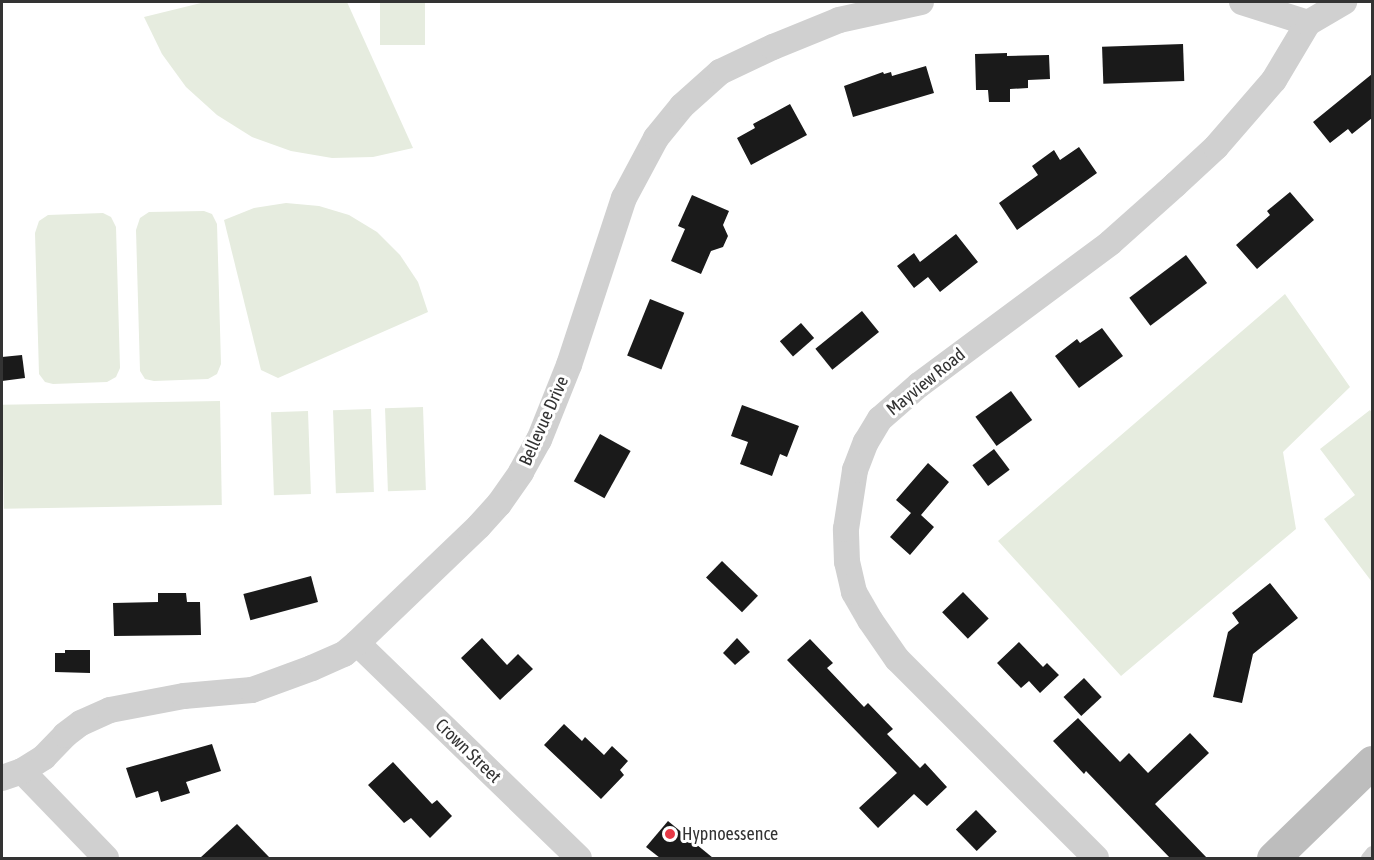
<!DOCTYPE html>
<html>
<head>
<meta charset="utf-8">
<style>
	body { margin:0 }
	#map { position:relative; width:1374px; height:860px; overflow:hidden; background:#fff; font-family:"Asap Condensed",sans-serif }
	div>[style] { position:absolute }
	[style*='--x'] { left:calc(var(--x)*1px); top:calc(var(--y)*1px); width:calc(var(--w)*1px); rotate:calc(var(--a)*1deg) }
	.green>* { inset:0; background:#e6ecdf; transform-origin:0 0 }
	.building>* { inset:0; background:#1a1a1a; transform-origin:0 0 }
	.lane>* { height:12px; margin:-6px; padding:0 6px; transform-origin:6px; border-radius:6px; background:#d0d0d0 }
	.street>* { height:26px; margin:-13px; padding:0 13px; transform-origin:13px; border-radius:13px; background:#d0d0d0 }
	.secondary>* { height:33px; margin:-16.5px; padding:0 16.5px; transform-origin:16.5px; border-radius:16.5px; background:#bdbdbd }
	.dots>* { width:16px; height:16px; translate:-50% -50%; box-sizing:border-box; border:3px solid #fff; border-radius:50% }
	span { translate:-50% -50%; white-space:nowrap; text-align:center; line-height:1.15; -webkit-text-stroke:6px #fff; paint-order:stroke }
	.street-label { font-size:18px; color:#333 }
	.poi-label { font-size:18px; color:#333 }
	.left { translate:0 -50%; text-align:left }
	.frame { position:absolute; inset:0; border:3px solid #333; pointer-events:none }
</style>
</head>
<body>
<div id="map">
	<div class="green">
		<div style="clip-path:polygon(205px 2px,347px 2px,413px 148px,373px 157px,332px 158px,291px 151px,252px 137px,217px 115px,186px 87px,162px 54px,144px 17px)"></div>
		<div style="left:380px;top:2px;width:45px;height:43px"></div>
		<div style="clip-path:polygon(286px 203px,319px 206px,349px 215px,377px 232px,400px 255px,418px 282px,428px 312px,278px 378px,261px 370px,224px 220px,254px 208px)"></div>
		<div style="clip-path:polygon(204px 211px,212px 214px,217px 224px,221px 364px,217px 374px,208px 379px,154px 381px,145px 379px,140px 371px,136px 230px,140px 218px,149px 212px)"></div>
		<div style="clip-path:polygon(103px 213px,111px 217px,116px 227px,120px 368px,116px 377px,107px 382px,53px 384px,45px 382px,39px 374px,35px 233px,39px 221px,48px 215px)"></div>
		<div style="clip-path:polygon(1285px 294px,1350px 387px,1283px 452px,1296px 529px,1121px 676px,998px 541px)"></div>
		<div style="left:220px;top:401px;width:104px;height:218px;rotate:89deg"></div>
		<div style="left:423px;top:407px;width:83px;height:38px;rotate:88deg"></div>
		<div style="left:371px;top:409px;width:83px;height:38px;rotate:88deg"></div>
		<div style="clip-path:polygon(1370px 410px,1372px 413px,1372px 582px,1324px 519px,1355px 495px,1320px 449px)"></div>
		<div style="left:308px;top:411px;width:83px;height:37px;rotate:88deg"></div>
	</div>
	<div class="building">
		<div style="left:1183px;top:44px;width:37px;height:81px;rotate:88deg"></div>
		<div style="clip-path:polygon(1007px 53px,1007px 56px,1049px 55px,1050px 79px,1028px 80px,1028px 88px,1010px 89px,1010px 102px,989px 102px,988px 90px,976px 90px,975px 54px)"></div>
		<div style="clip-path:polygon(926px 66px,934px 93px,853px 117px,844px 86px,883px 72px,884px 74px,891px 72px,892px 76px)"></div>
		<div style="clip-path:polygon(1372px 74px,1372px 118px,1352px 134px,1348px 129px,1330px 143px,1313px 122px)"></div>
		<div style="clip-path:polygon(790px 104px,807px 135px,751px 165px,737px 138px,755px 128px,753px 124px)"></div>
		<div style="clip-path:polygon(1079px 147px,1097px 173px,1017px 230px,999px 203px,1038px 175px,1032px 166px,1054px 150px,1060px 160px)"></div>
		<div style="clip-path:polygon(1290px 192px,1314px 220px,1257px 269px,1236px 245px,1270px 215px,1267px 211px)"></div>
		<div style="clip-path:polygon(692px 195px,729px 211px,723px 225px,728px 236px,723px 247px,711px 251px,701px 274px,671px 261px,685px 229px,678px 226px)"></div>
		<div style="clip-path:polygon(956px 234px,978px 262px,940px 292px,928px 277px,914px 288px,897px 266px,914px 253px,920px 262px)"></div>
		<div style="left:1186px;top:255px;width:35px;height:71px;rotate:53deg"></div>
		<div style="left:650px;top:299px;width:37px;height:61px;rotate:22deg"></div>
		<div style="left:862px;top:311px;width:27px;height:60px;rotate:51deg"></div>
		<div style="left:801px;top:323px;width:20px;height:28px;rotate:49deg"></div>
		<div style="clip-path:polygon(1102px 328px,1123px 356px,1079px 388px,1055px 356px,1077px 339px,1080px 343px)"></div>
		<div style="clip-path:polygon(22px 355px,25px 378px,2px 381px,2px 357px)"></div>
		<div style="left:1011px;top:391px;width:36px;height:44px;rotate:54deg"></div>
		<div style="clip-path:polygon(742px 405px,799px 426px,787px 457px,780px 454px,772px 476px,740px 464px,748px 442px,731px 436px)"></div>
		<div style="left:600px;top:434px;width:35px;height:54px;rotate:29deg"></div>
		<div style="left:994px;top:449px;width:26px;height:27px;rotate:53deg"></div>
		<div style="clip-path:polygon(928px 463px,949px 482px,921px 515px,934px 527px,910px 555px,890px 537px,911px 513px,896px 500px)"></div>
		<div style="left:722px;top:561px;width:50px;height:23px;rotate:44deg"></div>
		<div style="left:311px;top:576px;width:27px;height:70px;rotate:75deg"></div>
		<div style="clip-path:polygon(1270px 583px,1298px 618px,1253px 654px,1242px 703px,1213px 697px,1228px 632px,1239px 623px,1232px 613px)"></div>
		<div style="left:963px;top:592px;width:37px;height:29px;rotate:46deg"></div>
		<div style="clip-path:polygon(158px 593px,186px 593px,187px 602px,200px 602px,201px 635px,114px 636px,113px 603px,158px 602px)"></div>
		<div style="clip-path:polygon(482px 638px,507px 665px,518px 654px,533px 669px,500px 700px,461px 658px)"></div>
		<div style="clip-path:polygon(737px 638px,750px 652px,735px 665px,723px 653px)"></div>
		<div style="clip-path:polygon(810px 639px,833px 663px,827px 668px,864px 707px,868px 703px,893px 729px,887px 734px,920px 768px,925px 763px,947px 787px,927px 806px,914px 794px,878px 828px,859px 808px,897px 773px,787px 660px)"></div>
		<div style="clip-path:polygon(1019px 642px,1043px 667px,1047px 663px,1059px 675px,1040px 693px,1029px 681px,1021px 688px,997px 663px)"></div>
		<div style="clip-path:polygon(65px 650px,90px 650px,90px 673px,55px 672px,55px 653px,65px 653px)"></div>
		<div style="left:1084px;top:678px;width:26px;height:28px;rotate:47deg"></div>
		<div style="clip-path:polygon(1078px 718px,1120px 762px,1129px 753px,1148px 773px,1190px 733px,1209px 753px,1155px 804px,1207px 858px,1170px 858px,1086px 771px,1084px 774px,1053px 741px)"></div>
		<div style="clip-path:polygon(564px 724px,582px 741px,585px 737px,604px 755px,612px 746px,628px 761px,620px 770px,624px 775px,601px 799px,544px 745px)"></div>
		<div style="clip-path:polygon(212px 744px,221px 771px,186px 782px,190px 793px,161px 802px,158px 791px,136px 798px,126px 768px)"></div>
		<div style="clip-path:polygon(393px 762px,432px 804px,437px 800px,452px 816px,430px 838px,411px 818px,404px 823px,368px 785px)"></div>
		<div style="left:976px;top:810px;width:30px;height:28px;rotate:46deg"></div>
		<div style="clip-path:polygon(668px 821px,713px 858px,660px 858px,646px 847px)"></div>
		<div style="clip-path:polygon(237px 824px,270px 858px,200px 858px)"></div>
	</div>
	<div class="lane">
		<div style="--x:1367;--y:858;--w:8;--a:-50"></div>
	</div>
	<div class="street">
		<div style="--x:1242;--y:2;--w:69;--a:17.7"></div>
		<div style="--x:357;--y:643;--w:309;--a:44.1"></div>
		<div style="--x:22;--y:771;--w:121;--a:46"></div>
		<div style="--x:2;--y:778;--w:21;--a:-19"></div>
		<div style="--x:22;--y:771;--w:26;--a:-32"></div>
		<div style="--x:44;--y:757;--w:30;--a:-46"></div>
		<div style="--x:65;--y:735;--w:20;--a:-37"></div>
		<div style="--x:81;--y:723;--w:32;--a:-24"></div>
		<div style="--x:110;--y:710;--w:75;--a:-10.7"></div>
		<div style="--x:184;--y:696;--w:68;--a:-5"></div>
		<div style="--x:252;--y:690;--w:64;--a:-20.1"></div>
		<div style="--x:312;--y:668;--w:35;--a:-24"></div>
		<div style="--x:344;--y:654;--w:17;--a:-40"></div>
		<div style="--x:357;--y:643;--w:169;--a:-43.8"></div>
		<div style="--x:479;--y:526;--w:30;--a:-48"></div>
		<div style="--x:499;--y:504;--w:39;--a:-55"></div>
		<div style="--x:521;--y:472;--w:37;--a:-61"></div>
		<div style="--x:539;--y:440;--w:81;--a:-68.2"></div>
		<div style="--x:569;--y:365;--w:176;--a:-71.8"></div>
		<div style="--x:624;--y:198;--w:68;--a:-61.9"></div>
		<div style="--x:656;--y:138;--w:41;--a:-50.9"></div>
		<div style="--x:682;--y:106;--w:51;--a:-41.8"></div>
		<div style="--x:720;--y:72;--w:59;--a:-25.3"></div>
		<div style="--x:773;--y:47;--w:71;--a:-22.2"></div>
		<div style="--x:839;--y:20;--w:84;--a:-12.4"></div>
		<div style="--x:1096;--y:858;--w:281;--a:-135"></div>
		<div style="--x:897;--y:659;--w:47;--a:-124.7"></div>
		<div style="--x:870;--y:620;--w:32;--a:-120"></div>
		<div style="--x:854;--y:592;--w:31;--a:-103"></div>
		<div style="--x:847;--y:562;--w:33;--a:-92"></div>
		<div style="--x:846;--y:529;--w:60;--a:-81.3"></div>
		<div style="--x:855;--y:470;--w:30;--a:-69"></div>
		<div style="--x:866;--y:442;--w:27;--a:-59"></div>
		<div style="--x:880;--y:419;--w:52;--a:-41.1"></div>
		<div style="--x:919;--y:385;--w:238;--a:-36.6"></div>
		<div style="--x:1110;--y:243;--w:87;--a:-41.7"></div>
		<div style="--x:1175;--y:185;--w:56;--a:-42.8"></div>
		<div style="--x:1216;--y:147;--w:89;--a:-49.1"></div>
		<div style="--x:1274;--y:80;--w:66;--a:-59.2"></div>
		<div style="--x:1308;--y:23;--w:42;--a:-30.3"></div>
	</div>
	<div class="secondary">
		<div style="--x:1273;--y:858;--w:138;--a:-44.1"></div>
	</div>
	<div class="dots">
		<div style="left:670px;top:834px;background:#e63946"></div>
	</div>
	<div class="street-label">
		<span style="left:926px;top:382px;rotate:-39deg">Mayview Road</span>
		<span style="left:544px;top:421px;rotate:-66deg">Bellevue Drive</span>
		<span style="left:468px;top:751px;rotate:44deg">Crown Street</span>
	</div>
	<div class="poi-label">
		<span class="left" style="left:682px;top:834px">Hypnoessence</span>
	</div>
	<div class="frame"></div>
</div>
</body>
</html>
